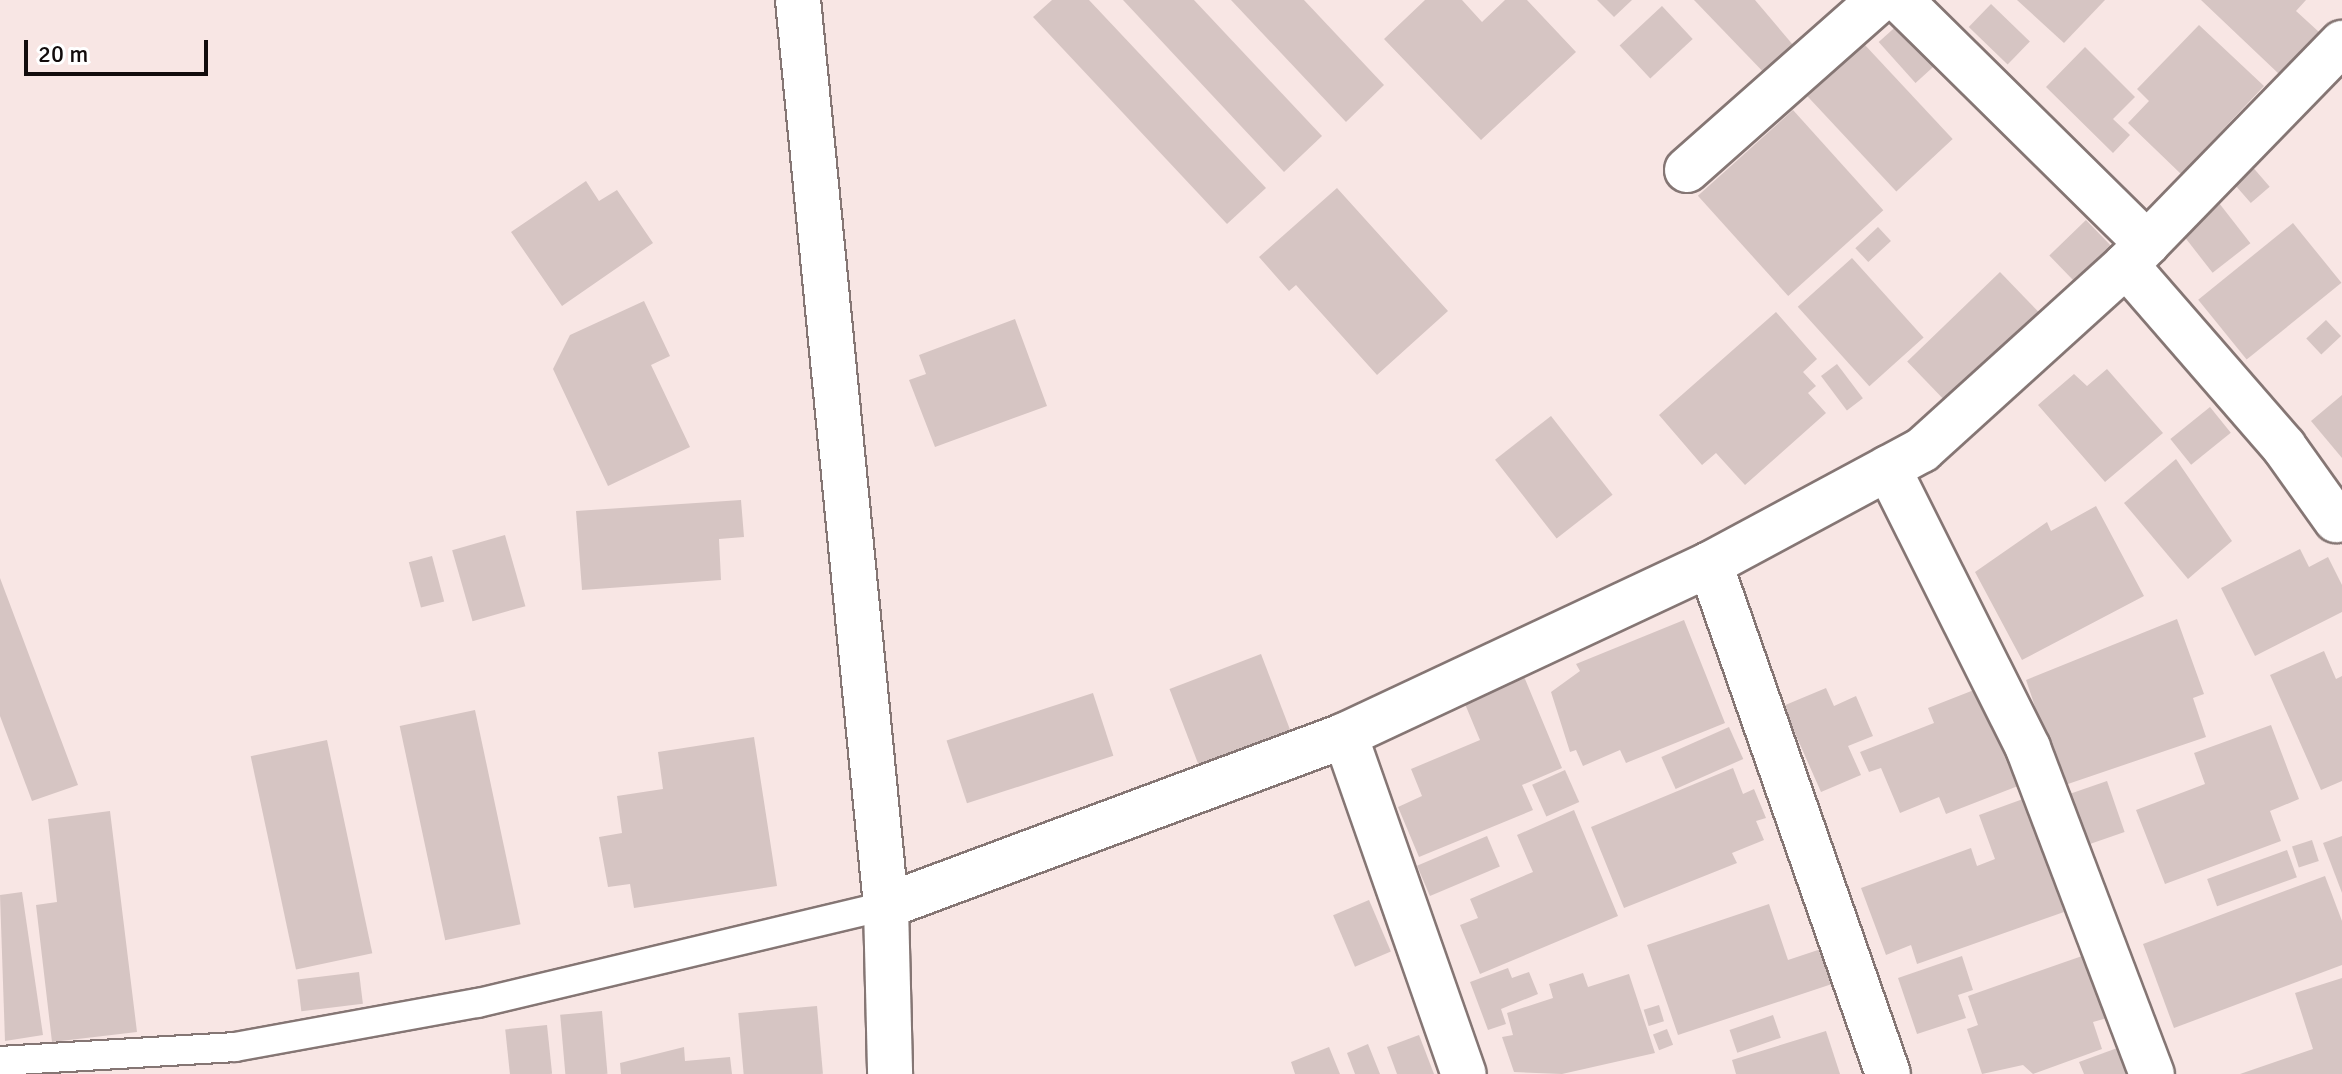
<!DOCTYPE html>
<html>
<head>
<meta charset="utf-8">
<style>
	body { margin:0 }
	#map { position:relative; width:2342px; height:1074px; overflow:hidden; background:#f8e6e4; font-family:Signika,sans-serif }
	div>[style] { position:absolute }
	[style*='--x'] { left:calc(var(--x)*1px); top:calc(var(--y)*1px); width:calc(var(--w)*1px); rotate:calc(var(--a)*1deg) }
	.building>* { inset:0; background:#d6c5c3; transform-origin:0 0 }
	.roads { filter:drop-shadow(2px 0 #857674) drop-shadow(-2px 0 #857674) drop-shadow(0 2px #857674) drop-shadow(0 -2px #857674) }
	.lane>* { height:28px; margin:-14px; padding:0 14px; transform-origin:14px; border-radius:14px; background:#fff }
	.street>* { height:44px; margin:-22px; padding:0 22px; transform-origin:22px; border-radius:22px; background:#fff }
	.secondary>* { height:44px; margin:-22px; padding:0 22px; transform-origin:22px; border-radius:22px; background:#fff }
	span { translate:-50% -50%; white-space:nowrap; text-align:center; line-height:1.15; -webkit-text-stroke:8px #fff; paint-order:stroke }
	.scale { position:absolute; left:24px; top:40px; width:184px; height:36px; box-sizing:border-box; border:4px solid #120c0c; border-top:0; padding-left:10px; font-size:24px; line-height:28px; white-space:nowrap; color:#120c0c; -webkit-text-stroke:6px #fff; paint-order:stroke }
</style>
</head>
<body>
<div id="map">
	<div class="building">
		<div style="clip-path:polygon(1052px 0,1089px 0,1266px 188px,1227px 224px,1033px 17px)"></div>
		<div style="clip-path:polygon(1123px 0,1194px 0,1322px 136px,1284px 172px)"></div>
		<div style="clip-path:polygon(1231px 0,1304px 0,1384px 85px,1346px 122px)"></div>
		<div style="clip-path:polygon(1425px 0,1462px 0,1482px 22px,1505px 0,1527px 0,1576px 52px,1481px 140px,1384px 39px)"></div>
		<div style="clip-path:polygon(1597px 0,1632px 0,1614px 17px)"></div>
		<div style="clip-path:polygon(1694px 0,1755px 0,1799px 52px,1770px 79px)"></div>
		<div style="clip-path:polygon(2017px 0,2105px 0,2064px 43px)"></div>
		<div style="clip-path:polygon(2201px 0,2306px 0,2296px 11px,2319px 32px,2279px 74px)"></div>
		<div style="left:1991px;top:4px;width:54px;height:32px;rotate:44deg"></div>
		<div style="left:1662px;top:6px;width:45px;height:58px;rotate:47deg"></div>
		<div style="left:1901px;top:22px;width:55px;height:30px;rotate:48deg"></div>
		<div style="clip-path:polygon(2199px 25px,2264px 86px,2181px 174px,2128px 123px,2149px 101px,2137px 89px)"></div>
		<div style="left:1864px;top:44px;width:130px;height:77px;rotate:47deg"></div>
		<div style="clip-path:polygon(2085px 47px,2135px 97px,2113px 119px,2130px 135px,2113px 153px,2046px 87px)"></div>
		<div style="left:1793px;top:110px;width:135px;height:128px;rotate:48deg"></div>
		<div style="left:2250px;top:164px;width:30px;height:25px;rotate:49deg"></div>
		<div style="clip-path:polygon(586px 181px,599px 201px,617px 190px,653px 243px,562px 306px,511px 232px)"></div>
		<div style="clip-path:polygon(1337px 188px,1448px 311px,1377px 375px,1296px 285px,1289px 291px,1259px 257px)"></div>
		<div style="left:2219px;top:203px;width:51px;height:48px;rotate:52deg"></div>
		<div style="left:2086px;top:220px;width:39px;height:51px;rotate:46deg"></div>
		<div style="left:2293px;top:223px;width:77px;height:122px;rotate:51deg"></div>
		<div style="left:1878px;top:227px;width:19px;height:31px;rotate:47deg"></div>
		<div style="left:1852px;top:258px;width:107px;height:73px;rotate:48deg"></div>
		<div style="left:2000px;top:272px;width:62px;height:129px;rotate:46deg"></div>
		<div style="clip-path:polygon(644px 301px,670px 356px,651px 365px,690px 447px,608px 486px,553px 369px,570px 335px)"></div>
		<div style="clip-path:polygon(1776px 312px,1817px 359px,1803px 372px,1816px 386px,1808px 393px,1826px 413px,1745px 485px,1716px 453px,1702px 465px,1659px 415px)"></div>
		<div style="clip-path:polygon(1015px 319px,1047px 406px,935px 447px,909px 380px,926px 374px,919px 355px)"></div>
		<div style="left:2326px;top:320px;width:22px;height:27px;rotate:47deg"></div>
		<div style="left:1837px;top:364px;width:43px;height:20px;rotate:53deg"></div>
		<div style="clip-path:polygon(2107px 369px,2163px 433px,2105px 482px,2038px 405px,2074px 374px,2087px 386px)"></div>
		<div style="clip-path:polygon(2342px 395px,2342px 458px,2311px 421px)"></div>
		<div style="left:2210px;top:407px;width:33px;height:51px;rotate:51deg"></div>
		<div style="left:1551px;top:416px;width:100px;height:71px;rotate:52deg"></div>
		<div style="clip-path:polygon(2176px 459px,2232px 541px,2188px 579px,2124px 503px)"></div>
		<div style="clip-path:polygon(741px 500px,744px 537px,719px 539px,721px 580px,582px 590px,576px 511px)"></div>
		<div style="clip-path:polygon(2096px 506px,2144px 596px,2022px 660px,1975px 572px,2047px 522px,2051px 531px)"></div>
		<div style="left:505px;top:535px;width:74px;height:55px;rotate:74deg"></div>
		<div style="clip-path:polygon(2300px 549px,2309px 567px,2328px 557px,2342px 585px,2342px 612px,2255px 656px,2221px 588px)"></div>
		<div style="left:432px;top:556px;width:47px;height:24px;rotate:75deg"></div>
		<div style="clip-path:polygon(0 578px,78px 785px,32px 801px,0 716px)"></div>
		<div style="clip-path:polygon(2177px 619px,2204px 694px,2193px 698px,2206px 737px,2062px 786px,2026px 680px)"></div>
		<div style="clip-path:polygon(1684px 620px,1725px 723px,1626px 763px,1620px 750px,1583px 766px,1576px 750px,1570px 752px,1551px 692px,1580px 671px,1576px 664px)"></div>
		<div style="clip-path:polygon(2324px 651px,2336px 679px,2342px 676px,2342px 781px,2321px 790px,2270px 675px)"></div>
		<div style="left:1261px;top:654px;width:83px;height:98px;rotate:69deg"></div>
		<div style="clip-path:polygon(1520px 667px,1562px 768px,1522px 785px,1533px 810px,1419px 857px,1398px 807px,1422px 796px,1411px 769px,1480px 740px,1460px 692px)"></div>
		<div style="clip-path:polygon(1826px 688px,1834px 706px,1856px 696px,1873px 736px,1848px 746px,1861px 775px,1821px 792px,1783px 706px)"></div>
		<div style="clip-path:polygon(1979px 688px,2018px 786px,1946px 814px,1939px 797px,1900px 813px,1881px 768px,1869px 772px,1860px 752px,1934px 723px,1928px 708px)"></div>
		<div style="left:1093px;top:693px;width:66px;height:154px;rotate:72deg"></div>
		<div style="left:475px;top:710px;width:219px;height:77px;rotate:78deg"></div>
		<div style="clip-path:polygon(2271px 725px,2299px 799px,2270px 811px,2281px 841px,2165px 884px,2136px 810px,2205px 784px,2194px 753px)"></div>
		<div style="left:1729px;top:727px;width:35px;height:74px;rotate:66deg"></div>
		<div style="clip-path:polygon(754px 737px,777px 886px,634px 908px,630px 884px,608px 887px,599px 837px,622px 833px,617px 796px,663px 789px,658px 752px)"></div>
		<div style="left:327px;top:740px;width:218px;height:78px;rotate:78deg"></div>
		<div style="clip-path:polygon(1733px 768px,1743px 794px,1754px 789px,1766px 818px,1756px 821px,1764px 840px,1732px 853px,1737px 863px,1624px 908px,1591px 827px)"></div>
		<div style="left:1565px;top:770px;width:35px;height:36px;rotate:66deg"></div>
		<div style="left:2107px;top:781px;width:54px;height:42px;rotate:71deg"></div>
		<div style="clip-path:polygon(2023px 799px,2064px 912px,1917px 964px,1911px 945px,1886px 955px,1861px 888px,1971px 848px,1977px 866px,1995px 859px,1979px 815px)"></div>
		<div style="clip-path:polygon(1574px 810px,1618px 916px,1480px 974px,1460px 925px,1478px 918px,1470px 899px,1533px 872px,1517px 835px)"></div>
		<div style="clip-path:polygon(110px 811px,137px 1032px,52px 1042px,36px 905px,57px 902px,48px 819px)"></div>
		<div style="left:1487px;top:836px;width:33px;height:76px;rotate:67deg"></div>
		<div style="clip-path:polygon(2342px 836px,2342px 893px,2323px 843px)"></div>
		<div style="left:2312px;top:840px;width:22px;height:21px;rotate:72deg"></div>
		<div style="left:2287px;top:850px;width:29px;height:85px;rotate:70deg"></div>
		<div style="clip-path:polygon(2325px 876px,2342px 921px,2342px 965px,2174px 1028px,2143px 944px)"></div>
		<div style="clip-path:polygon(22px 892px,43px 1035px,5px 1041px,0 895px)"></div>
		<div style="left:1369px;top:900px;width:56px;height:39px;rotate:67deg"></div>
		<div style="clip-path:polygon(1769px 904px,1788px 960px,1824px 948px,1835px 983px,1678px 1035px,1647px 945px)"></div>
		<div style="clip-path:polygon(2085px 955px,2107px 1018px,2093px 1022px,2102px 1049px,2033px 1074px,2023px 1065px,1982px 1074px,1967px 1029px,1978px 1025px,1968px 996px)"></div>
		<div style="clip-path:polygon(1962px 956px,1973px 990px,1958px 995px,1966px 1018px,1917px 1034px,1898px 978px)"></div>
		<div style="clip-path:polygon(1508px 968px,1512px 978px,1529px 972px,1538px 994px,1501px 1009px,1506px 1024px,1488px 1030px,1470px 982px)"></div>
		<div style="left:359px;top:972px;width:32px;height:62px;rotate:83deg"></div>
		<div style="clip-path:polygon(1583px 973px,1588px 987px,1629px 974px,1655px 1053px,1562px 1074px,1514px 1072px,1502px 1037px,1513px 1035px,1507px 1013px,1553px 998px,1549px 984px)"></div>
		<div style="clip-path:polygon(2342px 978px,2342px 1074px,2240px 1074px,2313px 1049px,2295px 993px)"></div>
		<div style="left:1659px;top:1005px;width:17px;height:16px;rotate:73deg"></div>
		<div style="left:817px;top:1006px;width:68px;height:79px;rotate:85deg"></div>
		<div style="left:602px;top:1011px;width:63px;height:42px;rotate:85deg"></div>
		<div style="left:1773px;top:1015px;width:24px;height:46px;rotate:71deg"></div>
		<div style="left:547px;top:1025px;width:49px;height:42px;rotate:84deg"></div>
		<div style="left:1667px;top:1029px;width:17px;height:15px;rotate:69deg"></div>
		<div style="clip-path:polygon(1826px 1031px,1840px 1074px,1736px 1074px,1732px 1060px)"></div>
		<div style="clip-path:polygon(1419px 1035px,1434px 1074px,1397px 1074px,1387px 1047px)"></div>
		<div style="clip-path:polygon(1368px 1044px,1380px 1074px,1355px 1074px,1347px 1053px)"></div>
		<div style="clip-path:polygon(684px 1047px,685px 1061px,730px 1057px,732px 1074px,621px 1074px,620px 1063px)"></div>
		<div style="clip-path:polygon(1329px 1047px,1340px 1074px,1295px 1074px,1291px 1062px)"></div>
		<div style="clip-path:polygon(2120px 1047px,2130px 1074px,2084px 1074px,2079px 1062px)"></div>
	</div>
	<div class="roads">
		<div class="lane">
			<div style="--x:0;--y:1061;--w:235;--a:-3.4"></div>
			<div style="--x:235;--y:1047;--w:247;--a:-10.3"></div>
			<div style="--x:478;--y:1003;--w:419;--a:-13.4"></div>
		</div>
		<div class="street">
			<div style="--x:1900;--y:0;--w:347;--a:44.6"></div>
			<div style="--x:1687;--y:170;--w:256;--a:-41.5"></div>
			<div style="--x:2126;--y:265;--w:241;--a:49"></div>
			<div style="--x:2284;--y:447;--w:90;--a:54.5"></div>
			<div style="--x:1888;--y:468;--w:313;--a:63.4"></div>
			<div style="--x:2028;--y:748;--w:349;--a:69.2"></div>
			<div style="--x:1710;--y:564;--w:540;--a:70.76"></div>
			<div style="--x:1345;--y:735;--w:359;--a:70.7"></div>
			<div style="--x:886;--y:906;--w:490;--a:-20.4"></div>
			<div style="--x:1345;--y:735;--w:403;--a:-25.1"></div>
			<div style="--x:1710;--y:564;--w:241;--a:-28.3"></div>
			<div style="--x:1922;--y:450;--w:275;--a:-42.2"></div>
			<div style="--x:2126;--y:265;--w:310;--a:-45.8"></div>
		</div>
		<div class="secondary">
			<div style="--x:798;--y:0;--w:910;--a:84.45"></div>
			<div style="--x:886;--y:906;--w:168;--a:88.6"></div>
		</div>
	</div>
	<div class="scale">20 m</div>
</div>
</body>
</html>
